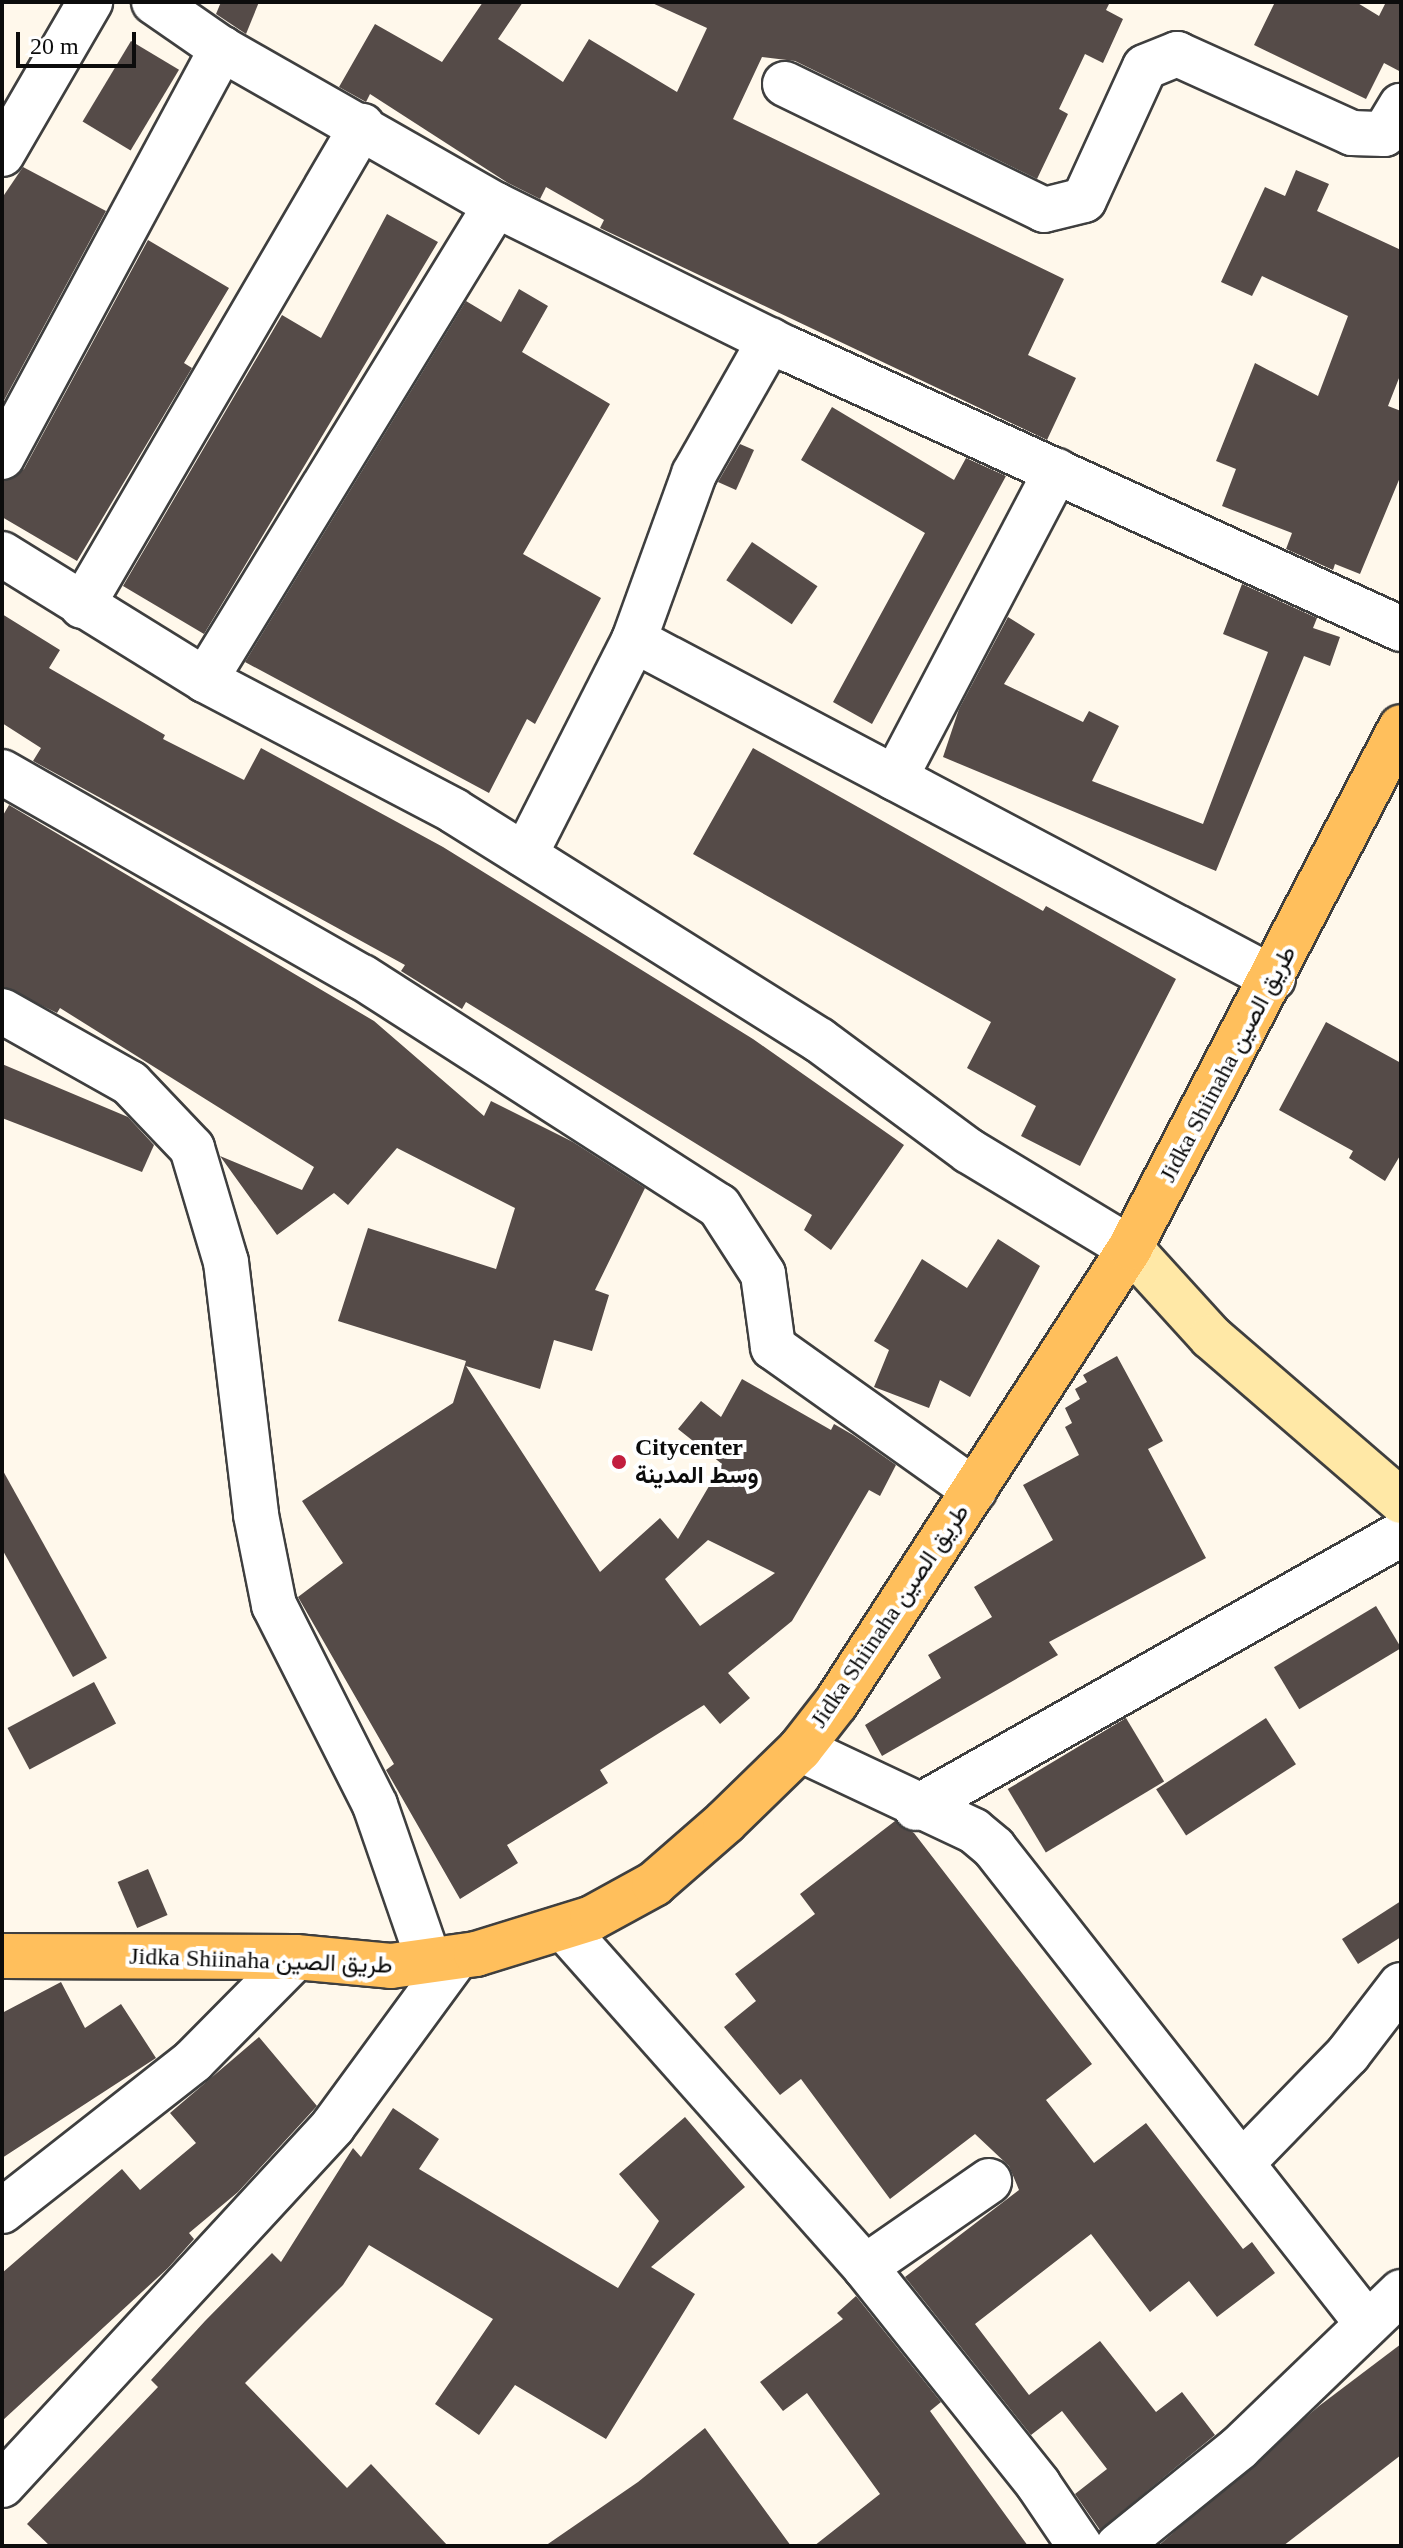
<!DOCTYPE html>
<html>
<head>
<meta charset="utf-8">
<style>
	body { margin:0 }
	#map { position:relative; width:1403px; height:2548px; overflow:hidden; background:#fff8eb; font-family:"Times New Roman",Vazirmatn,serif }
	div>[style] { position:absolute }
	[style*='--x'] { left:calc(var(--x)*1px); top:calc(var(--y)*1px); width:calc(var(--w)*1px); rotate:calc(var(--a)*1deg) }
	.building>* { inset:0; background:#554b48; transform-origin:0 0 }
	.roads { filter:drop-shadow(2px 0 #3f3f3f) drop-shadow(-2px 0 #3f3f3f) drop-shadow(0 2px #3f3f3f) drop-shadow(0 -2px #3f3f3f) }
	.street>* { height:44px; margin:-22px; padding:0 22px; transform-origin:22px; border-radius:22px; background:#fff }
	.secondary>* { height:44px; margin:-22px; padding:0 22px; transform-origin:22px; border-radius:22px; background:#ffe8a6 }
	.primary>* { height:44px; margin:-22px; padding:0 22px; transform-origin:22px; border-radius:22px; background:#ffbf5c }
	.dots>* { width:22px; height:22px; translate:-50% -50%; box-sizing:border-box; border:4px solid #fff; border-radius:50% }
	span { translate:-50% -50%; white-space:nowrap; text-align:center; line-height:1.15; -webkit-text-stroke:8px #fff; paint-order:stroke }
	.street-label { font-size:24px; color:#0c0c0c }
	.poi-label { font-size:24px; color:#0c0c0c; font-weight:700 }
	.left { translate:0 -50%; text-align:left }
	.frame { position:absolute; inset:0; border:4px solid #0c0c0c; pointer-events:none }
	.scale { position:absolute; left:16px; top:32px; width:120px; height:36px; box-sizing:border-box; border:4px solid #0c0c0c; border-top:0; padding-left:10px; font-size:24px; line-height:28px; white-space:nowrap; color:#0c0c0c; -webkit-text-stroke:6px #fff; paint-order:stroke }
</style>
</head>
<body>
<div id="map">
	<div class="building">
		<div style="clip-path:polygon(221px 2px,259px 2px,246px 34px,216px 14px)"></div>
		<div style="clip-path:polygon(483px 2px,523px 2px,498px 39px,563px 82px,589px 39px,677px 92px,707px 28px,650px 2px,1110px 2px,1106px 10px,1123px 19px,1103px 63px,1085px 54px,1059px 109px,1068px 114px,1037px 179px,795px 61px,762px 57px,733px 119px,1064px 279px,1028px 355px,1076px 378px,1047px 440px,600px 228px,604px 220px,546px 187px,540px 199px,508px 183px,370px 94px,366px 102px,339px 87px,375px 24px,442px 62px)"></div>
		<div style="clip-path:polygon(1275px 2px,1356px 2px,1379px 16px,1386px 2px,1401px 2px,1401px 72px,1384px 63px,1366px 99px,1254px 45px)"></div>
		<div style="left:131px;top:41px;width:56px;height:94px;rotate:31deg"></div>
		<div style="clip-path:polygon(23px 167px,106px 211px,2px 404px,2px 198px)"></div>
		<div style="clip-path:polygon(1296px 170px,1329px 184px,1317px 211px,1401px 250px,1401px 373px,1388px 406px,1401px 411px,1401px 475px,1360px 574px,1335px 564px,1333px 570px,1286px 549px,1292px 533px,1222px 506px,1236px 469px,1216px 461px,1255px 363px,1318px 396px,1348px 316px,1262px 276px,1252px 296px,1221px 282px,1265px 187px,1285px 196px)"></div>
		<div style="clip-path:polygon(387px 214px,438px 242px,204px 634px,123px 586px,282px 315px,321px 338px)"></div>
		<div style="clip-path:polygon(148px 240px,229px 288px,184px 363px,192px 368px,77px 561px,2px 517px,2px 482px,24px 469px)"></div>
		<div style="clip-path:polygon(519px 289px,548px 306px,522px 352px,610px 404px,523px 554px,601px 598px,535px 724px,527px 719px,489px 793px,245px 662px,466px 301px,501px 322px)"></div>
		<div style="clip-path:polygon(832px 407px,954px 480px,966px 458px,1006px 476px,872px 724px,833px 702px,925px 533px,801px 460px)"></div>
		<div style="clip-path:polygon(740px 444px,754px 450px,736px 490px,718px 482px)"></div>
		<div style="left:752px;top:542px;width:79px;height:46px;rotate:34deg"></div>
		<div style="clip-path:polygon(1242px 584px,1317px 618px,1313px 628px,1340px 637px,1330px 666px,1304px 656px,1216px 871px,943px 757px,959px 709px,1008px 617px,1035px 634px,1004px 684px,1083px 722px,1089px 711px,1119px 726px,1092px 781px,1203px 824px,1268px 652px,1223px 634px)"></div>
		<div style="clip-path:polygon(2px 614px,60px 650px,49px 668px,165px 735px,163px 739px,244px 780px,261px 748px,443px 847px,753px 1039px,904px 1145px,831px 1250px,804px 1230px,812px 1215px,466px 1002px,462px 1009px,401px 971px,405px 965px,33px 761px,41px 748px,2px 723px)"></div>
		<div style="clip-path:polygon(753px 748px,1043px 911px,1046px 906px,1176px 979px,1080px 1166px,1021px 1136px,1036px 1106px,967px 1068px,991px 1022px,693px 854px)"></div>
		<div style="clip-path:polygon(evenodd,9px 805px,374px 1021px,484px 1116px,491px 1101px,573px 1142px,645px 1188px,595px 1290px,609px 1295px,592px 1351px,554px 1340px,540px 1389px,466px 1366px,600px 1572px,660px 1518px,678px 1539px,722px 1464px,678px 1429px,701px 1401px,721px 1417px,742px 1379px,831px 1430px,834px 1424px,853px 1435px,896px 1465px,880px 1496px,869px 1490px,792px 1621px,728px 1673px,750px 1698px,720px 1724px,704px 1705px,600px 1770px,608px 1783px,507px 1845px,518px 1863px,460px 1899px,386px 1770px,394px 1764px,298px 1597px,343px 1563px,302px 1501px,453px 1403px,466px 1361px,338px 1321px,368px 1228px,496px 1269px,515px 1208px,397px 1148px,348px 1205px,334px 1193px,277px 1235px,220px 1156px,302px 1190px,314px 1167px,60px 1008px,57px 1013px,2px 986px,2px 817px,9px 805px,708px 1540px,775px 1573px,700px 1626px,665px 1579px,708px 1540px)"></div>
		<div style="clip-path:polygon(1326px 1022px,1401px 1063px,1401px 1154px,1385px 1181px,1349px 1158px,1353px 1151px,1279px 1110px)"></div>
		<div style="clip-path:polygon(2px 1064px,128px 1117px,154px 1145px,142px 1172px,2px 1118px)"></div>
		<div style="clip-path:polygon(998px 1239px,1040px 1266px,970px 1397px,940px 1380px,929px 1408px,874px 1387px,889px 1350px,874px 1341px,922px 1259px,967px 1288px)"></div>
		<div style="clip-path:polygon(1117px 1356px,1163px 1441px,1148px 1449px,1206px 1558px,1049px 1642px,1058px 1655px,882px 1756px,865px 1725px,941px 1678px,928px 1655px,992px 1617px,974px 1587px,1053px 1540px,1023px 1485px,1079px 1455px,1065px 1427px,1072px 1423px,1065px 1408px,1080px 1399px,1075px 1389px,1087px 1382px,1083px 1375px)"></div>
		<div style="clip-path:polygon(2px 1469px,107px 1658px,73px 1677px,2px 1549px)"></div>
		<div style="left:1376px;top:1606px;width:49px;height:119px;rotate:59deg"></div>
		<div style="left:94px;top:1682px;width:47px;height:98px;rotate:62deg"></div>
		<div style="left:1126px;top:1718px;width:74px;height:138px;rotate:59deg"></div>
		<div style="left:1266px;top:1718px;width:55px;height:131px;rotate:57deg"></div>
		<div style="clip-path:polygon(895px 1821px,914px 1833px,1092px 2064px,1046px 2100px,1094px 2163px,1146px 2123px,1243px 2249px,1252px 2242px,1275px 2273px,1217px 2317px,1189px 2281px,1150px 2312px,1091px 2234px,975px 2324px,1029px 2395px,1100px 2341px,1156px 2412px,1182px 2392px,1215px 2435px,1100px 2530px,1075px 2494px,1107px 2469px,1062px 2411px,1031px 2435px,905px 2277px,1019px 2190px,1009px 2166px,975px 2134px,890px 2199px,801px 2079px,780px 2095px,724px 2027px,756px 2001px,735px 1974px,815px 1914px,800px 1894px)"></div>
		<div style="left:148px;top:1869px;width:50px;height:33px;rotate:67deg"></div>
		<div style="clip-path:polygon(1401px 1901px,1401px 1937px,1358px 1964px,1342px 1939px)"></div>
		<div style="clip-path:polygon(61px 1982px,85px 2028px,121px 2004px,156px 2058px,2px 2158px,2px 2013px)"></div>
		<div style="clip-path:polygon(259px 2037px,317px 2106px,238px 2192px,189px 2233px,194px 2239px,168px 2268px,2px 2421px,2px 2273px,122px 2169px,140px 2190px,196px 2143px,170px 2113px)"></div>
		<div style="clip-path:polygon(393px 2108px,439px 2139px,419px 2169px,618px 2288px,659px 2221px,619px 2174px,685px 2117px,745px 2187px,651px 2267px,695px 2294px,606px 2439px,515px 2385px,479px 2435px,435px 2404px,493px 2319px,369px 2245px,343px 2285px,245px 2383px,347px 2488px,371px 2464px,448px 2546px,50px 2546px,27px 2524px,158px 2387px,151px 2380px,205px 2321px,272px 2253px,281px 2262px,353px 2148px,361px 2157px)"></div>
		<div style="clip-path:polygon(856px 2296px,941px 2402px,930px 2411px,1028px 2546px,814px 2546px,880px 2494px,807px 2393px,783px 2411px,760px 2382px,843px 2319px,837px 2313px)"></div>
		<div style="clip-path:polygon(1401px 2344px,1401px 2455px,1283px 2546px,1158px 2546px,1319px 2406px)"></div>
		<div style="clip-path:polygon(705px 2428px,791px 2546px,545px 2546px,638px 2482px)"></div>
	</div>
	<div class="roads">
		<div class="street">
			<div style="--x:154;--y:2;--w:83;--a:34.7"></div>
			<div style="--x:222;--y:49;--w:315;--a:29.7"></div>
			<div style="--x:496;--y:205;--w:326;--a:26.3"></div>
			<div style="--x:788;--y:349;--w:674;--a:24.55"></div>
			<div style="--x:785;--y:84;--w:288;--a:25.9"></div>
			<div style="--x:1044;--y:210;--w:41;--a:-14"></div>
			<div style="--x:1084;--y:200;--w:146;--a:-65.4"></div>
			<div style="--x:1145;--y:67;--w:35;--a:-22"></div>
			<div style="--x:1177;--y:54;--w:192;--a:24.3"></div>
			<div style="--x:1352;--y:133;--w:32;--a:2"></div>
			<div style="--x:1384;--y:134;--w:33;--a:-59"></div>
			<div style="--x:2;--y:154;--w:176;--a:-59.9"></div>
			<div style="--x:2;--y:457;--w:464;--a:-61.7"></div>
			<div style="--x:2;--y:554;--w:239;--a:31.8"></div>
			<div style="--x:205;--y:680;--w:281;--a:27.7"></div>
			<div style="--x:454;--y:811;--w:431;--a:32.1"></div>
			<div style="--x:819;--y:1040;--w:187;--a:36.5"></div>
			<div style="--x:969;--y:1151;--w:188;--a:31.1"></div>
			<div style="--x:82;--y:606;--w:556;--a:-59.74"></div>
			<div style="--x:634;--y:640;--w:723;--a:27.88"></div>
			<div style="--x:205;--y:680;--w:557;--a:-58.51"></div>
			<div style="--x:2;--y:772;--w:414;--a:29.7"></div>
			<div style="--x:362;--y:977;--w:424;--a:32.7"></div>
			<div style="--x:719;--y:1206;--w:81;--a:57.1"></div>
			<div style="--x:763;--y:1274;--w:74;--a:82.2"></div>
			<div style="--x:773;--y:1347;--w:247;--a:35.4"></div>
			<div style="--x:895;--y:778;--w:347;--a:-62.3"></div>
			<div style="--x:525;--y:855;--w:241;--a:-63.1"></div>
			<div style="--x:634;--y:640;--w:177;--a:-70.1"></div>
			<div style="--x:694;--y:474;--w:154;--a:-60.4"></div>
			<div style="--x:2;--y:1011;--w:147;--a:29.4"></div>
			<div style="--x:130;--y:1083;--w:90;--a:46.4"></div>
			<div style="--x:192;--y:1148;--w:119;--a:73.4"></div>
			<div style="--x:226;--y:1262;--w:255;--a:83.2"></div>
			<div style="--x:256;--y:1515;--w:92;--a:78.7"></div>
			<div style="--x:274;--y:1605;--w:224;--a:63.2"></div>
			<div style="--x:375;--y:1805;--w:165;--a:70.9"></div>
			<div style="--x:800;--y:1749;--w:192;--a:25.2"></div>
			<div style="--x:974;--y:1831;--w:26;--a:40"></div>
			<div style="--x:994;--y:1848;--w:603;--a:51.87"></div>
			<div style="--x:916;--y:1808;--w:557;--a:-29.46"></div>
			<div style="--x:565;--y:1929;--w:452;--a:48.4"></div>
			<div style="--x:865;--y:2267;--w:278;--a:51.4"></div>
			<div style="--x:1038;--y:2484;--w:75;--a:55.9"></div>
			<div style="--x:1243;--y:2162;--w:151;--a:-45.8"></div>
			<div style="--x:1348;--y:2054;--w:87;--a:-52.5"></div>
			<div style="--x:2;--y:2211;--w:243;--a:-38.1"></div>
			<div style="--x:193;--y:2061;--w:146;--a:-45.3"></div>
			<div style="--x:865;--y:2267;--w:151;--a:-34.7"></div>
			<div style="--x:2;--y:2485;--w:488;--a:-47.3"></div>
			<div style="--x:333;--y:2126;--w:208;--a:-53.8"></div>
			<div style="--x:1118;--y:2546;--w:156;--a:-39"></div>
			<div style="--x:1239;--y:2448;--w:225;--a:-43.9"></div>
		</div>
		<div class="secondary">
			<div style="--x:1130;--y:1248;--w:120;--a:47.7"></div>
			<div style="--x:1211;--y:1337;--w:251;--a:40.8"></div>
		</div>
		<div class="primary">
			<div style="--x:2;--y:1956;--w:294;--a:0.2"></div>
			<div style="--x:296;--y:1957;--w:95;--a:5.4"></div>
			<div style="--x:391;--y:1966;--w:86;--a:-8"></div>
			<div style="--x:476;--y:1954;--w:121;--a:-17.2"></div>
			<div style="--x:592;--y:1918;--w:71;--a:-28.7"></div>
			<div style="--x:654;--y:1884;--w:94;--a:-41.1"></div>
			<div style="--x:725;--y:1822;--w:105;--a:-44.2"></div>
			<div style="--x:800;--y:1749;--w:58;--a:-52"></div>
			<div style="--x:836;--y:1703;--w:542;--a:-57.13"></div>
			<div style="--x:1130;--y:1248;--w:587;--a:-62.52"></div>
		</div>
	</div>
	<div class="dots">
		<div style="left:619px;top:1462px;background:#c21e3f"></div>
	</div>
	<div class="street-label">
		<span style="left:1228px;top:1064px;rotate:-62deg">Jidka Shiinaha طريق الصين</span>
		<span style="left:890px;top:1616px;rotate:-56deg">Jidka Shiinaha طريق الصين</span>
		<span style="left:261px;top:1961px;rotate:2deg">Jidka Shiinaha طريق الصين</span>
	</div>
	<div class="poi-label">
		<span class="left" style="left:635px;top:1462px">Citycenter<br>وسط المدينة</span>
	</div>
	<div class="frame"></div>
	<div class="scale">20 m</div>
</div>
</body>
</html>
